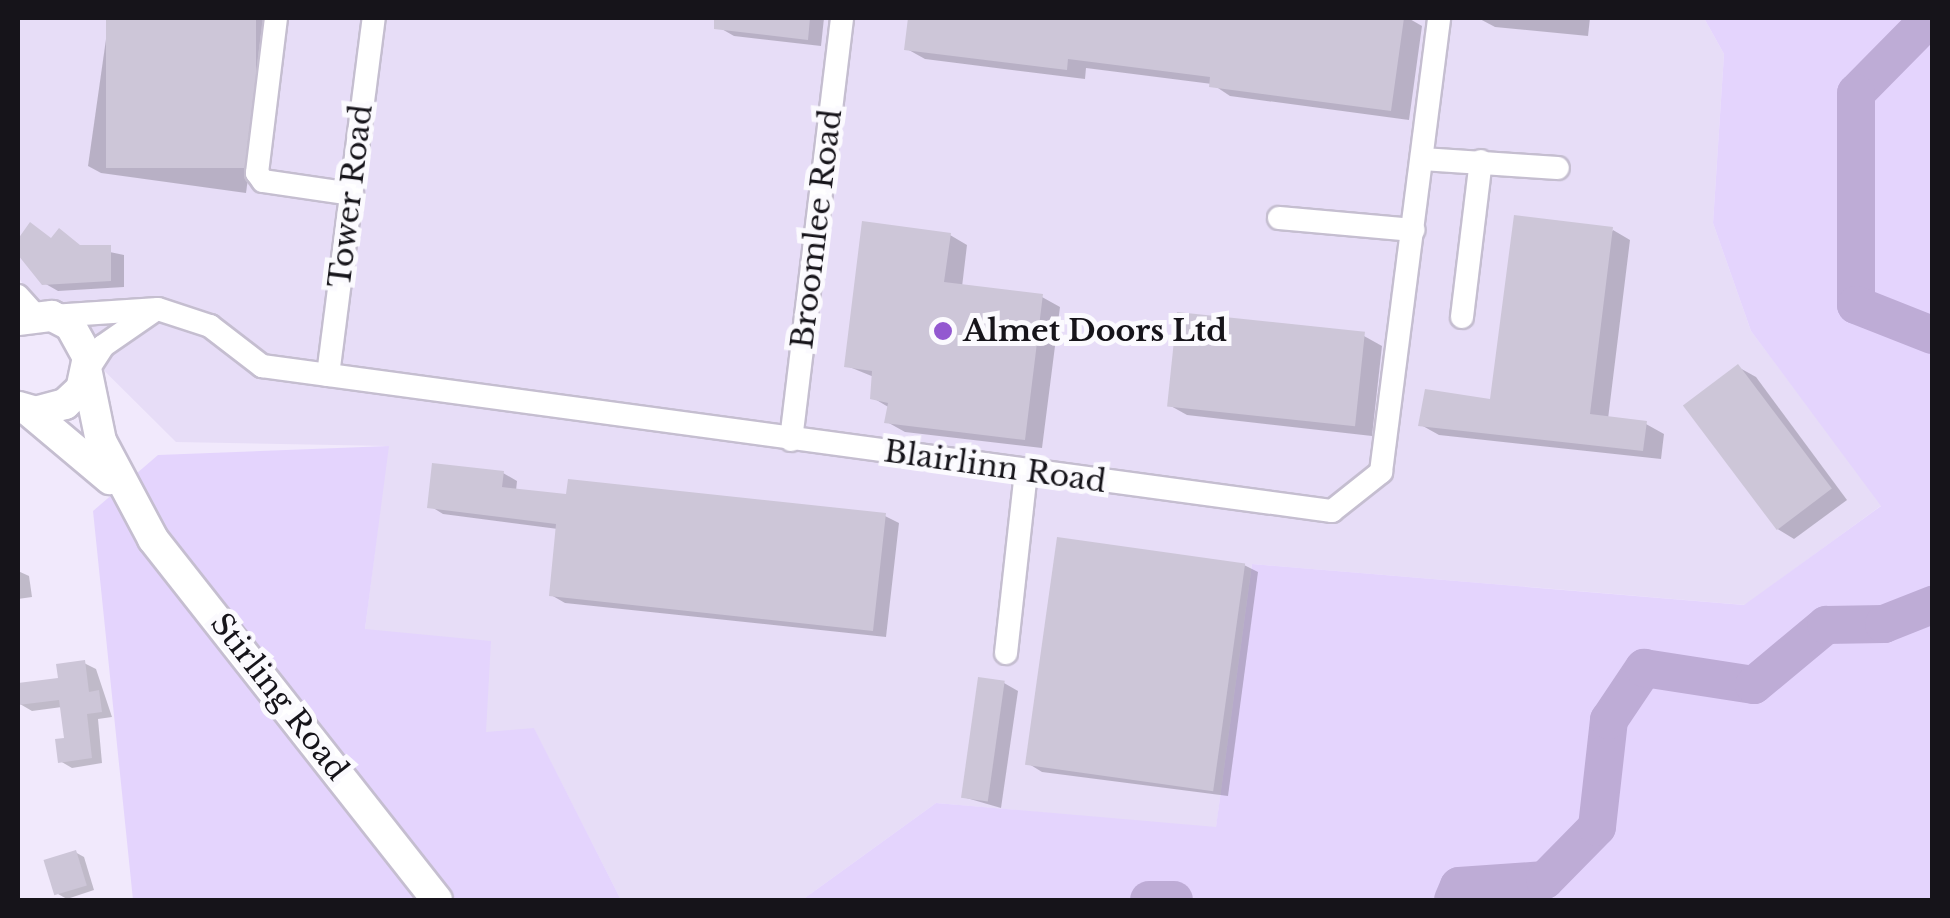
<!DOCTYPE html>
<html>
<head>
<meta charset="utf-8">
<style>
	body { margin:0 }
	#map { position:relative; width:1950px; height:918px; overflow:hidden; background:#f1e9fc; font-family:"Libre Baskerville",serif }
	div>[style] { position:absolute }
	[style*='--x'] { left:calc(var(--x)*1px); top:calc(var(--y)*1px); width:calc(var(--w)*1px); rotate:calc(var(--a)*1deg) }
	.built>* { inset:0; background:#e7ddf7 }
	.green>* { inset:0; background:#e4d4fd }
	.shadow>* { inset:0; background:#0003 }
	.river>* { height:38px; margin:-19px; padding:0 19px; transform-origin:19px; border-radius:19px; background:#beacd6 }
	.building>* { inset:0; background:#cdc6d8; transform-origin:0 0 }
	.roads { filter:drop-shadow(2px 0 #c5bed0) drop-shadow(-2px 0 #c5bed0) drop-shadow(0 2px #c5bed0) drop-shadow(0 -2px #c5bed0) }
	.minor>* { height:22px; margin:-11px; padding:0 11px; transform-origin:11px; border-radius:11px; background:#fff }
	.major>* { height:30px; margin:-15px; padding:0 15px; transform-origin:15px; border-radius:15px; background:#fff }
	.dots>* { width:28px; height:28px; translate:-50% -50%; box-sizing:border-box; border:5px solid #fbfafe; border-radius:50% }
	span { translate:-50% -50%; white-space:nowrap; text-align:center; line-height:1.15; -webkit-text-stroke:10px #fbfafe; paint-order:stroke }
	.street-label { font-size:30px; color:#16141a }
	.poi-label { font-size:30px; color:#16141a; font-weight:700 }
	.left { translate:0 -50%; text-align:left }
	.frame { position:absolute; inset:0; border:20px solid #16141a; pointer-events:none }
</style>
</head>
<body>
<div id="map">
	<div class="built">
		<div style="clip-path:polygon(18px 18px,1704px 18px,1724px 54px,1713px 223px,1751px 331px,1882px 505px,1745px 605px,1252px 564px,1216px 828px,936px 803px,802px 900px,621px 900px,534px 729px,485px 733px,365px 629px,388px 446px,176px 442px,31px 298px,18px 276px)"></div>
	</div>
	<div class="green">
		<div style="clip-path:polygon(1704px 18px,1932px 18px,1932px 900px,802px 900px,936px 803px,1216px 827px,1252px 564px,1744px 605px,1881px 506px,1751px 331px,1713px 223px,1724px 54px)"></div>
		<div style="clip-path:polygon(389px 446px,365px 629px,491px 641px,486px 732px,534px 728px,621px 900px,133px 900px,93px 511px,158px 455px)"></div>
	</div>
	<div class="shadow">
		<div style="clip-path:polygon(109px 18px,270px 18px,246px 193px,101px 173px,88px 166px)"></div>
		<div style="clip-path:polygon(721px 18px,824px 18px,821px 46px,734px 36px,720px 28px)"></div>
		<div style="clip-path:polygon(911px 18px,1408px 18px,1422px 26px,1409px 120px,1230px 96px,1212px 84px,1086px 68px,1085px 79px,925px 59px,907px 49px)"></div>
		<div style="clip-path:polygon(1478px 18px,1590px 18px,1588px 36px,1495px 27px)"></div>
		<div style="clip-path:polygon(31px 226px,53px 240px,124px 255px,124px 287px,58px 291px,44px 283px,18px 252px)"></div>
		<div style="clip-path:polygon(1613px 230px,1630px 240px,1608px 419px,1646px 424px,1664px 434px,1661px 459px,1439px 435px,1421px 425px,1492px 402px)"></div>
		<div style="clip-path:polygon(950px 235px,967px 245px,962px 287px,1042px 297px,1060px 307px,1042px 448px,905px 432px,887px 422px,890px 408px,873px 398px,874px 377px,847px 366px)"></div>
		<div style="clip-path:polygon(1364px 336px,1382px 346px,1372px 436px,1187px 415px,1169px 405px)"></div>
		<div style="clip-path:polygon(1738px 367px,1756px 377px,1847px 500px,1794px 539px,1776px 528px)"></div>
		<div style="clip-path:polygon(503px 473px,517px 481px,516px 491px,568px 497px,885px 516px,899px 523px,886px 637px,565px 603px,551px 595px,558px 529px,443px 514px,430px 506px)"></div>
		<div style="clip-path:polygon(1244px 565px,1258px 572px,1228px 796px,1042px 772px,1029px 764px)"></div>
		<div style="clip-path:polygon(18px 571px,29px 576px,32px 597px,18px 599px)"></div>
		<div style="clip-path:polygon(84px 663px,96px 669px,112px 717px,98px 719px,102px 763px,72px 768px,60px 761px,66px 740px,62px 707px,32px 711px,20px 704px)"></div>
		<div style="clip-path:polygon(1004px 683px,1018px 691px,1001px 808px,963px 797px)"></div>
		<div style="clip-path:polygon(75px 852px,84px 857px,94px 890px,67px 899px,58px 894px)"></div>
	</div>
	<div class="river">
		<div style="--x:1930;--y:18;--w:105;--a:134.6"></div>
		<div style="--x:1856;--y:93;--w:212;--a:90"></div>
		<div style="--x:1856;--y:305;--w:82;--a:21.5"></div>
		<div style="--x:1149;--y:900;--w:25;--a:0"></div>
		<div style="--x:1453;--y:900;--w:15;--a:-67"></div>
		<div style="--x:1459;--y:886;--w:86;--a:-4"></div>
		<div style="--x:1545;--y:880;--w:74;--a:-45.5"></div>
		<div style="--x:1597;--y:827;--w:108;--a:-83.6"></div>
		<div style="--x:1609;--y:720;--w:63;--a:-56.1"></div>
		<div style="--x:1644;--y:668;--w:111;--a:8.8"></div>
		<div style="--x:1754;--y:685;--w:94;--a:-39.8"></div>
		<div style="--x:1826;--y:625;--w:58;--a:-1"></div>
		<div style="--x:1884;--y:624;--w:52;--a:-21.6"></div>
	</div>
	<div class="building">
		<div style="left:106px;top:18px;width:150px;height:150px"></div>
		<div style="clip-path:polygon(714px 18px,810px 18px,808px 40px,714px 29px)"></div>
		<div style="clip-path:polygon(908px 18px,1404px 18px,1391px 111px,1209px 87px,1210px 77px,1068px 59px,1067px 70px,904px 50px)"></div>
		<div style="clip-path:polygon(1514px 215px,1613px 227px,1590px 414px,1647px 421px,1643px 451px,1418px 426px,1425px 389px,1490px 399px)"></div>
		<div style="clip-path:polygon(862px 221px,951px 233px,944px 282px,1043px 294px,1025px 440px,884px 423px,888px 403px,870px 399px,872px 371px,844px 367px)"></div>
		<div style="clip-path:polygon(30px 222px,51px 238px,59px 228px,80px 245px,111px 245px,111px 281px,42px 285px,18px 255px,18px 239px)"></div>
		<div style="left:1177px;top:312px;width:189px;height:95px;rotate:6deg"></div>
		<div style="left:1738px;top:364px;width:156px;height:69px;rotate:53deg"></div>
		<div style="clip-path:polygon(432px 463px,504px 471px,502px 487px,566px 494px,568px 479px,886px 513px,873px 631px,549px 596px,556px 524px,427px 508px)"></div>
		<div style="left:1057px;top:537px;width:190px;height:230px;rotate:8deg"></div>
		<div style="clip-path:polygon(85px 660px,89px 692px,99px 690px,102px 712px,87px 714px,92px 758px,58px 763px,55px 739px,64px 738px,59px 700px,18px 705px,18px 683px,58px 678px,56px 664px)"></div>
		<div style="left:978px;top:677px;width:27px;height:122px;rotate:8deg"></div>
		<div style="left:76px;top:850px;width:37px;height:34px;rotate:73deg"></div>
	</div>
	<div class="roads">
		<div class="minor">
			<div style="--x:276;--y:18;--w:156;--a:97"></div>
			<div style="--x:257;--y:173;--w:10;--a:53"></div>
			<div style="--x:263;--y:181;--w:90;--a:8.3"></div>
			<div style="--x:1422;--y:159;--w:136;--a:3.8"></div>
			<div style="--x:1279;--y:218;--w:135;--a:5.1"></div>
			<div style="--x:18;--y:296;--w:25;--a:48"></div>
			<div style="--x:52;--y:316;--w:106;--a:-3.8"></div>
			<div style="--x:158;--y:309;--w:55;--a:18.1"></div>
			<div style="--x:210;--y:326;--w:66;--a:37.6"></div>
			<div style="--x:262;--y:366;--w:1080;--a:7.72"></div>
			<div style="--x:1332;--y:511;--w:63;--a:-38.5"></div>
			<div style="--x:1381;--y:472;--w:458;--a:-82.7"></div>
			<div style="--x:1462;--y:317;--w:157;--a:-83.1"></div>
			<div style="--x:87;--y:371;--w:30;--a:-57"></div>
			<div style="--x:103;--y:346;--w:63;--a:-34.7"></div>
			<div style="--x:328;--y:375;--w:360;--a:-82.7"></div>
			<div style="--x:791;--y:440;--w:425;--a:-83.1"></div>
			<div style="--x:1006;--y:653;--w:183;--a:-83.7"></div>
		</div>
		<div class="major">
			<div style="--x:18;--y:320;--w:34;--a:-7"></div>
			<div style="--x:52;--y:316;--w:20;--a:27"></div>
			<div style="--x:70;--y:325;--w:37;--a:61"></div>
			<div style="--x:88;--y:357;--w:33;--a:102"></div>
			<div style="--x:81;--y:389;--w:22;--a:137"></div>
			<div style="--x:65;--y:404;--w:30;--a:165"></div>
			<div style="--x:36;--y:412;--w:19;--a:-164"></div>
			<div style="--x:87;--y:373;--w:69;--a:78.4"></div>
			<div style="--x:101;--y:441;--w:111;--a:62"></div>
			<div style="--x:153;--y:539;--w:459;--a:51.8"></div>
			<div style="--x:29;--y:411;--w:106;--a:40"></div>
		</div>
	</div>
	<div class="dots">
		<div style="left:943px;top:331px;background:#9358d0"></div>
	</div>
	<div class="street-label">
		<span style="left:351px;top:196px;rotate:-83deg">Tower Road</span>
		<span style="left:817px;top:229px;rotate:-83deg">Broomlee Road</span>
		<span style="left:995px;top:467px;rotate:8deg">Blairlinn Road</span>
		<span style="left:279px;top:697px;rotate:52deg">Stirling Road</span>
	</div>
	<div class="poi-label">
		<span class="left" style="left:963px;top:331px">Almet Doors Ltd</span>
	</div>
	<div class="frame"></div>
</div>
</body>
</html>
